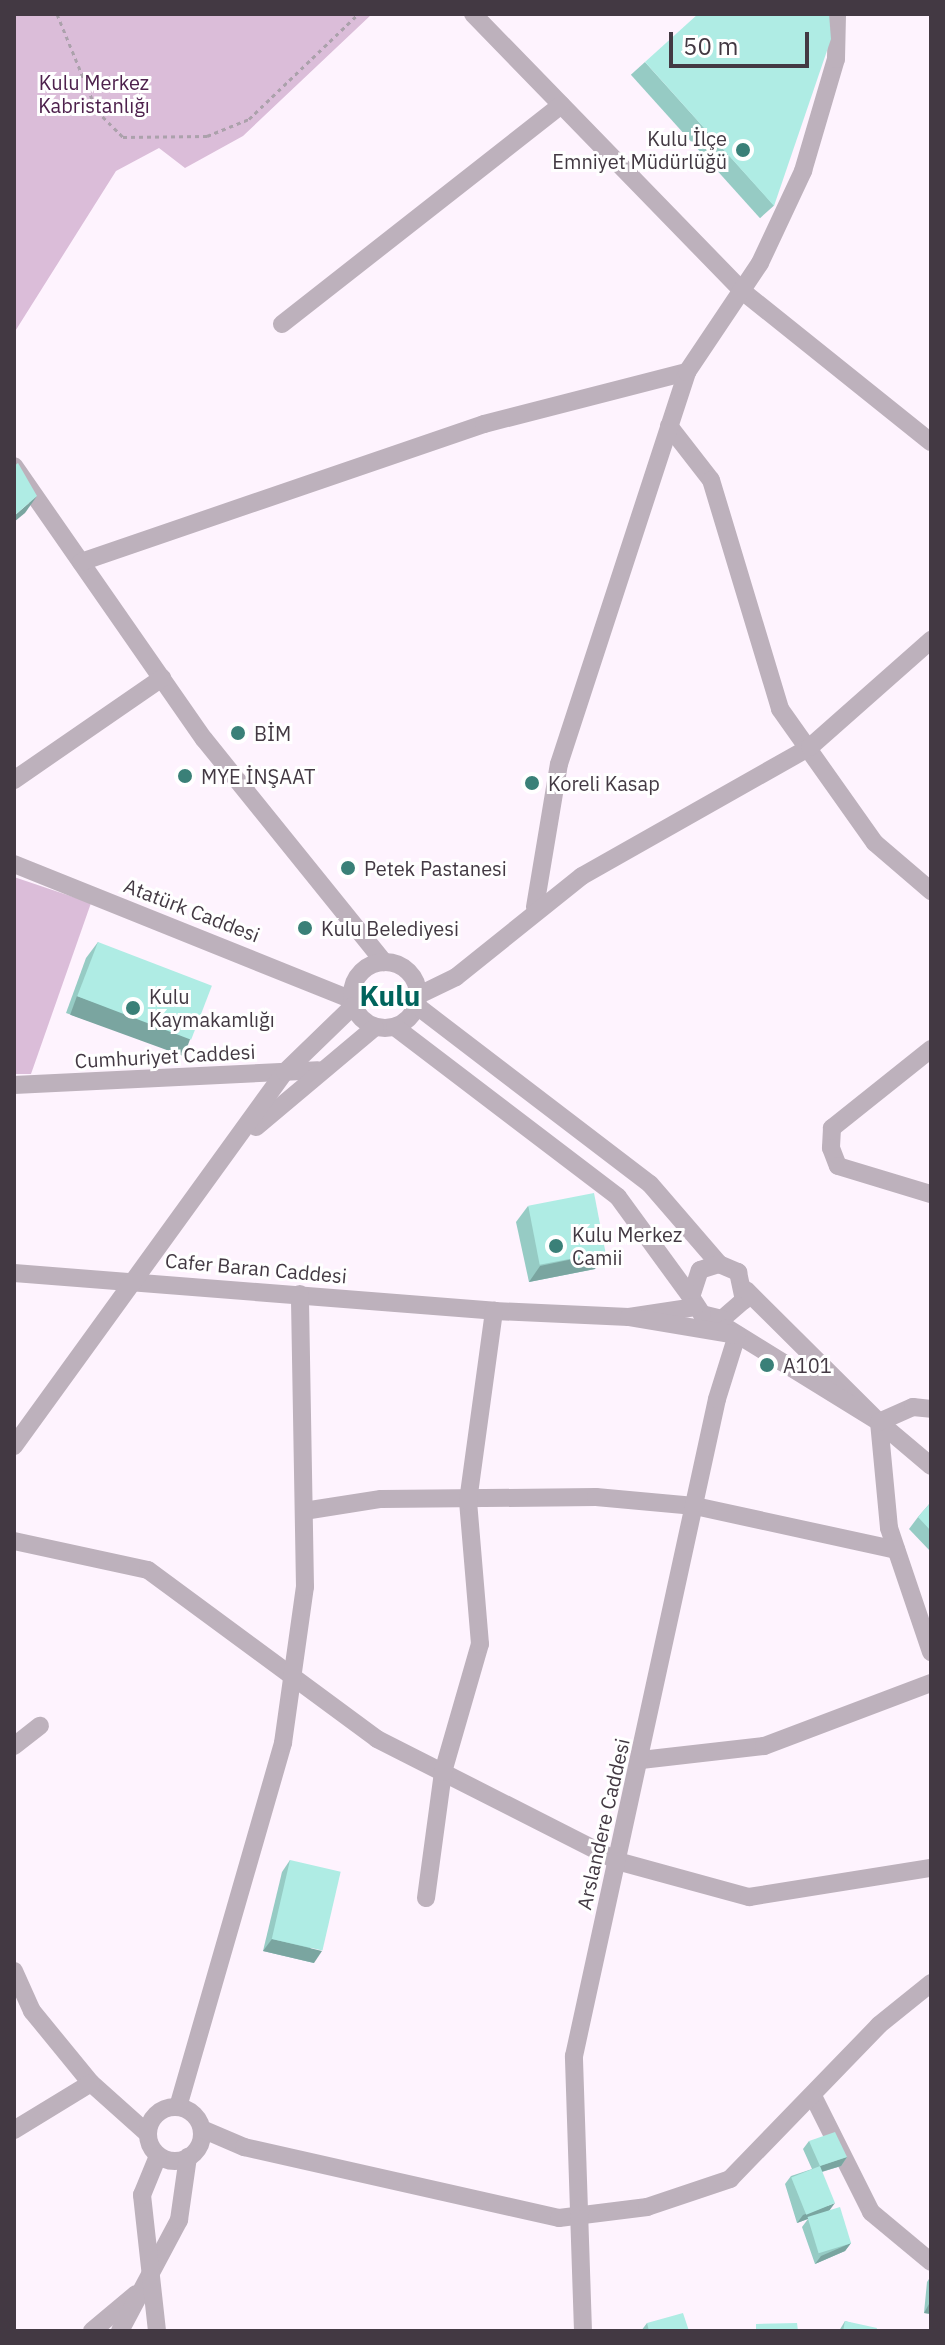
<!DOCTYPE html>
<html>
<head>
<meta charset="utf-8">
<style>
	body { margin:0 }
	#map { position:relative; width:945px; height:2345px; overflow:hidden; background:#fef3fe; font-family:"IBM Plex Sans",sans-serif }
	div>[style] { position:absolute }
	[style*='--x'] { left:calc(var(--x)*1px); top:calc(var(--y)*1px); width:calc(var(--w)*1px); rotate:calc(var(--a)*1deg) }
	.green>* { inset:0; background:#dbbdd9 }
	.path>* { height:3px; margin-top:-1.5px; transform-origin:0; background:repeating-linear-gradient(90deg,#aba1ab 0 4px,transparent 0 8px) }
	.minor>* { height:18px; margin:-9px; padding:0 9px; transform-origin:9px; border-radius:9px; background:#bdb1bc }
	.minor>.ring { margin:-9px; padding:0; box-sizing:content-box; background:none; border:18px solid #bdb1bc; border-radius:50% }
	.wall>* { inset:0; background:#96cbc4; transform-origin:0 0 }
	.shaded-wall>* { inset:0; background:#7aa5a0; transform-origin:0 0 }
	.building>* { inset:0; background:#afece4; transform-origin:0 0 }
	.dots>* { width:22px; height:22px; translate:-50% -50%; box-sizing:border-box; border:4px solid #fff; border-radius:50% }
	span { translate:-50% -50%; white-space:nowrap; text-align:center; line-height:1.15; -webkit-text-stroke:6px #fff; paint-order:stroke }
	.park-label { font-size:20px; color:#4e214d }
	.poi-label { font-size:20px; color:#433943 }
	.right { translate:-100% -50%; text-align:right }
	.left { translate:0 -50%; text-align:left }
	.street-label { font-size:20px; color:#433943 }
	.district-label { font-size:28px; color:#00645c; font-weight:700 }
	.frame { position:absolute; inset:0; border:16px solid #433943; pointer-events:none }
	.scale { position:absolute; left:669px; top:32px; width:140px; height:36px; box-sizing:border-box; border:4px solid #433943; border-top:0; padding-left:10px; font-size:24px; line-height:28px; white-space:nowrap; color:#433943; -webkit-text-stroke:6px #fff; paint-order:stroke }
</style>
</head>
<body>
<div id="map">
	<div class="green">
		<div style="clip-path:polygon(14px 14px,372px 14px,243px 136px,185px 168px,159px 148px,116px 171px,14px 333px)"></div>
		<div style="clip-path:polygon(14px 877px,91px 903px,31px 1074px,14px 1074px)"></div>
	</div>
	<div class="path">
		<div style="--x:57;--y:14;--w:105;--a:67.6"></div>
		<div style="--x:97;--y:111;--w:37;--a:45"></div>
		<div style="--x:123;--y:137;--w:84;--a:-0.7"></div>
		<div style="--x:207;--y:136;--w:45;--a:-22"></div>
		<div style="--x:249;--y:119;--w:151;--a:-43.9"></div>
	</div>
	<div class="minor">
		<div style="--x:473;--y:14;--w:385;--a:45.8"></div>
		<div style="--x:741;--y:290;--w:243;--a:38.7"></div>
		<div style="--x:282;--y:324;--w:355;--a:-38.1"></div>
		<div style="--x:669;--y:426;--w:68;--a:52.1"></div>
		<div style="--x:711;--y:480;--w:239;--a:73.2"></div>
		<div style="--x:780;--y:709;--w:164;--a:54.7"></div>
		<div style="--x:875;--y:843;--w:74;--a:40.6"></div>
		<div style="--x:14;--y:466;--w:333;--a:55.2"></div>
		<div style="--x:204;--y:739;--w:287;--a:51.1"></div>
		<div style="--x:81;--y:562;--w:426;--a:-18.9"></div>
		<div style="--x:484;--y:424;--w:210;--a:-14.4"></div>
		<div style="--x:14;--y:780;--w:180;--a:-34.6"></div>
		<div style="--x:14;--y:864;--w:364;--a:21.9"></div>
		<div style="--x:535;--y:907;--w:145;--a:-80.5"></div>
		<div style="--x:559;--y:764;--w:412;--a:-71.9"></div>
		<div style="--x:687;--y:372;--w:131;--a:-56.2"></div>
		<div style="--x:760;--y:263;--w:102;--a:-64.9"></div>
		<div style="--x:803;--y:171;--w:117;--a:-73.6"></div>
		<div style="--x:836;--y:59;--w:45;--a:-88.7"></div>
		<div class="ring" style="left:352px;top:962px;width:48px;height:48px"></div>
		<div style="--x:419;--y:995;--w:41;--a:-25.9"></div>
		<div style="--x:456;--y:977;--w:161;--a:-38.7"></div>
		<div style="--x:582;--y:876;--w:262;--a:-29.5"></div>
		<div style="--x:810;--y:747;--w:162;--a:-41.5"></div>
		<div style="--x:417;--y:1006;--w:293;--a:37.4"></div>
		<div style="--x:650;--y:1184;--w:106;--a:49.2"></div>
		<div style="--x:719;--y:1264;--w:21;--a:23"></div>
		<div style="--x:738;--y:1272;--w:29;--a:78"></div>
		<div style="--x:744;--y:1300;--w:29;--a:139"></div>
		<div style="--x:722;--y:1319;--w:21;--a:-166"></div>
		<div style="--x:702;--y:1314;--w:20;--a:-123"></div>
		<div style="--x:691;--y:1297;--w:28;--a:-72"></div>
		<div style="--x:700;--y:1270;--w:20;--a:-18"></div>
		<div style="--x:395;--y:1027;--w:280;--a:37.3"></div>
		<div style="--x:618;--y:1197;--w:124;--a:53.9"></div>
		<div style="--x:931;--y:1049;--w:127;--a:141.4"></div>
		<div style="--x:832;--y:1128;--w:20;--a:93"></div>
		<div style="--x:831;--y:1148;--w:19;--a:69"></div>
		<div style="--x:838;--y:1166;--w:97;--a:16.8"></div>
		<div style="--x:14;--y:1085;--w:304;--a:-2.8"></div>
		<div style="--x:256;--y:1127;--w:155;--a:-40"></div>
		<div style="--x:14;--y:1273;--w:482;--a:4.5"></div>
		<div style="--x:494;--y:1311;--w:135;--a:2.5"></div>
		<div style="--x:629;--y:1317;--w:67;--a:-8.6"></div>
		<div style="--x:746;--y:1290;--w:187;--a:44.8"></div>
		<div style="--x:879;--y:1422;--w:106;--a:84.6"></div>
		<div style="--x:889;--y:1528;--w:131;--a:71.3"></div>
		<div style="--x:727;--y:1328;--w:179;--a:31.7"></div>
		<div style="--x:879;--y:1422;--w:68;--a:40.2"></div>
		<div style="--x:879;--y:1422;--w:37;--a:-24"></div>
		<div style="--x:913;--y:1407;--w:18;--a:6"></div>
		<div style="--x:14;--y:1446;--w:462;--a:-54.1"></div>
		<div style="--x:285;--y:1072;--w:95;--a:-44.1"></div>
		<div style="--x:304;--y:1511;--w:78;--a:-8.9"></div>
		<div style="--x:381;--y:1499;--w:215;--a:-0.5"></div>
		<div style="--x:596;--y:1497;--w:99;--a:5.2"></div>
		<div style="--x:695;--y:1506;--w:206;--a:12.3"></div>
		<div style="--x:14;--y:1541;--w:137;--a:12.2"></div>
		<div style="--x:148;--y:1570;--w:285;--a:36.4"></div>
		<div style="--x:377;--y:1739;--w:269;--a:26.9"></div>
		<div style="--x:617;--y:1861;--w:137;--a:15.3"></div>
		<div style="--x:749;--y:1897;--w:184;--a:-9.1"></div>
		<div style="--x:14;--y:1746;--w:33;--a:-38"></div>
		<div style="--x:641;--y:1760;--w:124;--a:-6.5"></div>
		<div style="--x:764;--y:1746;--w:178;--a:-20.7"></div>
		<div style="--x:426;--y:1898;--w:127;--a:-82.3"></div>
		<div style="--x:443;--y:1772;--w:133;--a:-73.9"></div>
		<div style="--x:480;--y:1644;--w:144;--a:-94.8"></div>
		<div style="--x:468;--y:1501;--w:192;--a:-82.2"></div>
		<div style="--x:14;--y:1971;--w:44;--a:65.8"></div>
		<div style="--x:32;--y:2011;--w:93;--a:50.7"></div>
		<div style="--x:91;--y:2083;--w:75;--a:41.8"></div>
		<div style="--x:813;--y:2096;--w:130;--a:63.4"></div>
		<div style="--x:871;--y:2212;--w:78;--a:39.8"></div>
		<div class="ring" style="left:148px;top:2107px;width:36px;height:36px"></div>
		<div style="--x:178;--y:2107;--w:379;--a:-73.9"></div>
		<div style="--x:283;--y:1743;--w:158;--a:-82"></div>
		<div style="--x:305;--y:1587;--w:293;--a:-91"></div>
		<div style="--x:202;--y:2129;--w:46;--a:23.2"></div>
		<div style="--x:244;--y:2147;--w:323;--a:12.7"></div>
		<div style="--x:559;--y:2218;--w:89;--a:-7.1"></div>
		<div style="--x:647;--y:2207;--w:88;--a:-18.6"></div>
		<div style="--x:730;--y:2179;--w:214;--a:-45.9"></div>
		<div style="--x:879;--y:2025;--w:67;--a:-38.9"></div>
		<div style="--x:14;--y:2130;--w:90;--a:-31.4"></div>
		<div style="--x:92;--y:2331;--w:57;--a:-40.1"></div>
		<div style="--x:120;--y:2331;--w:126;--a:-62"></div>
		<div style="--x:179;--y:2220;--w:64;--a:-81.9"></div>
		<div style="--x:157;--y:2331;--w:137;--a:-96.3"></div>
		<div style="--x:142;--y:2195;--w:42;--a:-67.7"></div>
		<div style="--x:583;--y:2331;--w:275;--a:-91.9"></div>
		<div style="--x:574;--y:2056;--w:672;--a:-77.72"></div>
		<div style="--x:717;--y:1399;--w:67;--a:-72.6"></div>
		<div style="--x:737;--y:1335;--w:109;--a:-170.5"></div>
	</div>
	<div class="wall">
		<div style="left:645px;top:62px;width:193px;height:19px;rotate:48deg"></div>
		<div style="clip-path:polygon(98px 942px,180px 1053px,66px 1013px,86px 958px)"></div>
		<div style="clip-path:polygon(528px 1206px,595px 1269px,529px 1282px,516px 1222px)"></div>
		<div style="clip-path:polygon(931px 1502px,931px 1552px,909px 1529px,918px 1517px)"></div>
		<div style="clip-path:polygon(290px 1860px,314px 1963px,263px 1951px,282px 1872px)"></div>
		<div style="clip-path:polygon(809px 2141px,847px 2157px,841px 2166px,822px 2172px,829px 2211px,851px 2243px,845px 2251px,815px 2264px,802px 2227px,808px 2219px,813px 2217px,797px 2223px,785px 2184px,791px 2176px,812px 2169px,803px 2149px)"></div>
		<div style="clip-path:polygon(931px 2276px,931px 2314px,924px 2313px,927px 2282px)"></div>
		<div style="clip-path:polygon(845px 2321px,876px 2331px,839px 2331px)"></div>
		<div style="clip-path:polygon(647px 2323px,689px 2331px,641px 2331px)"></div>
	</div>
	<div class="shaded-wall">
		<div style="clip-path:polygon(37px 496px,25px 513px,14px 522px,14px 516px)"></div>
		<div style="left:77px;top:996px;width:121px;height:20px;rotate:20deg"></div>
		<div style="clip-path:polygon(606px 1252px,595px 1269px,529px 1282px,540px 1266px)"></div>
		<div style="clip-path:polygon(272px 1939px,322px 1951px,314px 1963px,263px 1951px)"></div>
		<div style="clip-path:polygon(847px 2157px,841px 2166px,814px 2174px,820px 2166px)"></div>
		<div style="clip-path:polygon(835px 2203px,829px 2211px,797px 2223px,803px 2215px)"></div>
		<div style="clip-path:polygon(851px 2243px,845px 2251px,815px 2264px,821px 2256px)"></div>
		<div style="clip-path:polygon(929px 2304px,931px 2305px,931px 2314px,924px 2313px)"></div>
	</div>
	<div class="building">
		<div style="clip-path:polygon(698px 14px,829px 14px,831px 39px,774px 206px,645px 62px)"></div>
		<div style="clip-path:polygon(18px 463px,37px 496px,14px 516px,14px 466px)"></div>
		<div style="left:98px;top:942px;width:122px;height:58px;rotate:21deg"></div>
		<div style="left:594px;top:1193px;width:60px;height:67px;rotate:79deg"></div>
		<div style="clip-path:polygon(931px 1502px,931px 1531px,918px 1517px)"></div>
		<div style="left:290px;top:1860px;width:52px;height:81px;rotate:13deg"></div>
		<div style="clip-path:polygon(835px 2132px,847px 2157px,820px 2166px,809px 2141px)"></div>
		<div style="left:820px;top:2166px;width:40px;height:31px;rotate:68deg"></div>
		<div style="left:840px;top:2207px;width:38px;height:34px;rotate:73deg"></div>
		<div style="clip-path:polygon(683px 2313px,689px 2331px,649px 2331px,647px 2323px)"></div>
		<div style="clip-path:polygon(845px 2321px,877px 2328px,876px 2331px,843px 2331px)"></div>
		<div style="clip-path:polygon(797px 2323px,798px 2331px,756px 2331px,756px 2324px)"></div>
	</div>
	<div class="dots">
		<div style="left:743px;top:150px;background:#3a8078"></div>
		<div style="left:238px;top:733px;background:#3a8078"></div>
		<div style="left:185px;top:776px;background:#3a8078"></div>
		<div style="left:532px;top:783px;background:#3a8078"></div>
		<div style="left:348px;top:868px;background:#3a8078"></div>
		<div style="left:305px;top:928px;background:#3a8078"></div>
		<div style="left:133px;top:1008px;background:#3a8078"></div>
		<div style="left:556px;top:1246px;background:#3a8078"></div>
		<div style="left:767px;top:1365px;background:#3a8078"></div>
	</div>
	<div class="park-label">
		<span style="left:94px;top:94px">Kulu Merkez<br>Kabristanlığı</span>
	</div>
	<div class="poi-label">
		<span class="right" style="left:727px;top:150px">Kulu İlçe<br>Emniyet Müdürlüğü</span>
		<span class="left" style="left:254px;top:733px">BİM</span>
		<span class="left" style="left:201px;top:776px">MYE İNŞAAT</span>
		<span class="left" style="left:548px;top:783px">Koreli Kasap</span>
		<span class="left" style="left:364px;top:868px">Petek Pastanesi</span>
		<span class="left" style="left:321px;top:928px">Kulu Belediyesi</span>
		<span class="left" style="left:149px;top:1008px">Kulu<br>Kaymakamlığı</span>
		<span class="left" style="left:572px;top:1246px">Kulu Merkez<br>Camii</span>
		<span class="left" style="left:783px;top:1365px">A101</span>
	</div>
	<div class="street-label">
		<span style="left:192px;top:910px;rotate:21deg">Atatürk Caddesi</span>
		<span style="left:165px;top:1056px;rotate:-3deg">Cumhuriyet Caddesi</span>
		<span style="left:256px;top:1268px;rotate:5deg">Cafer Baran Caddesi</span>
		<span style="left:603px;top:1824px;rotate:-77deg">Arslandere Caddesi</span>
	</div>
	<div class="district-label">
		<span style="left:390px;top:996px">Kulu</span>
	</div>
	<div class="frame"></div>
	<div class="scale">50 m</div>
</div>
</body>
</html>
